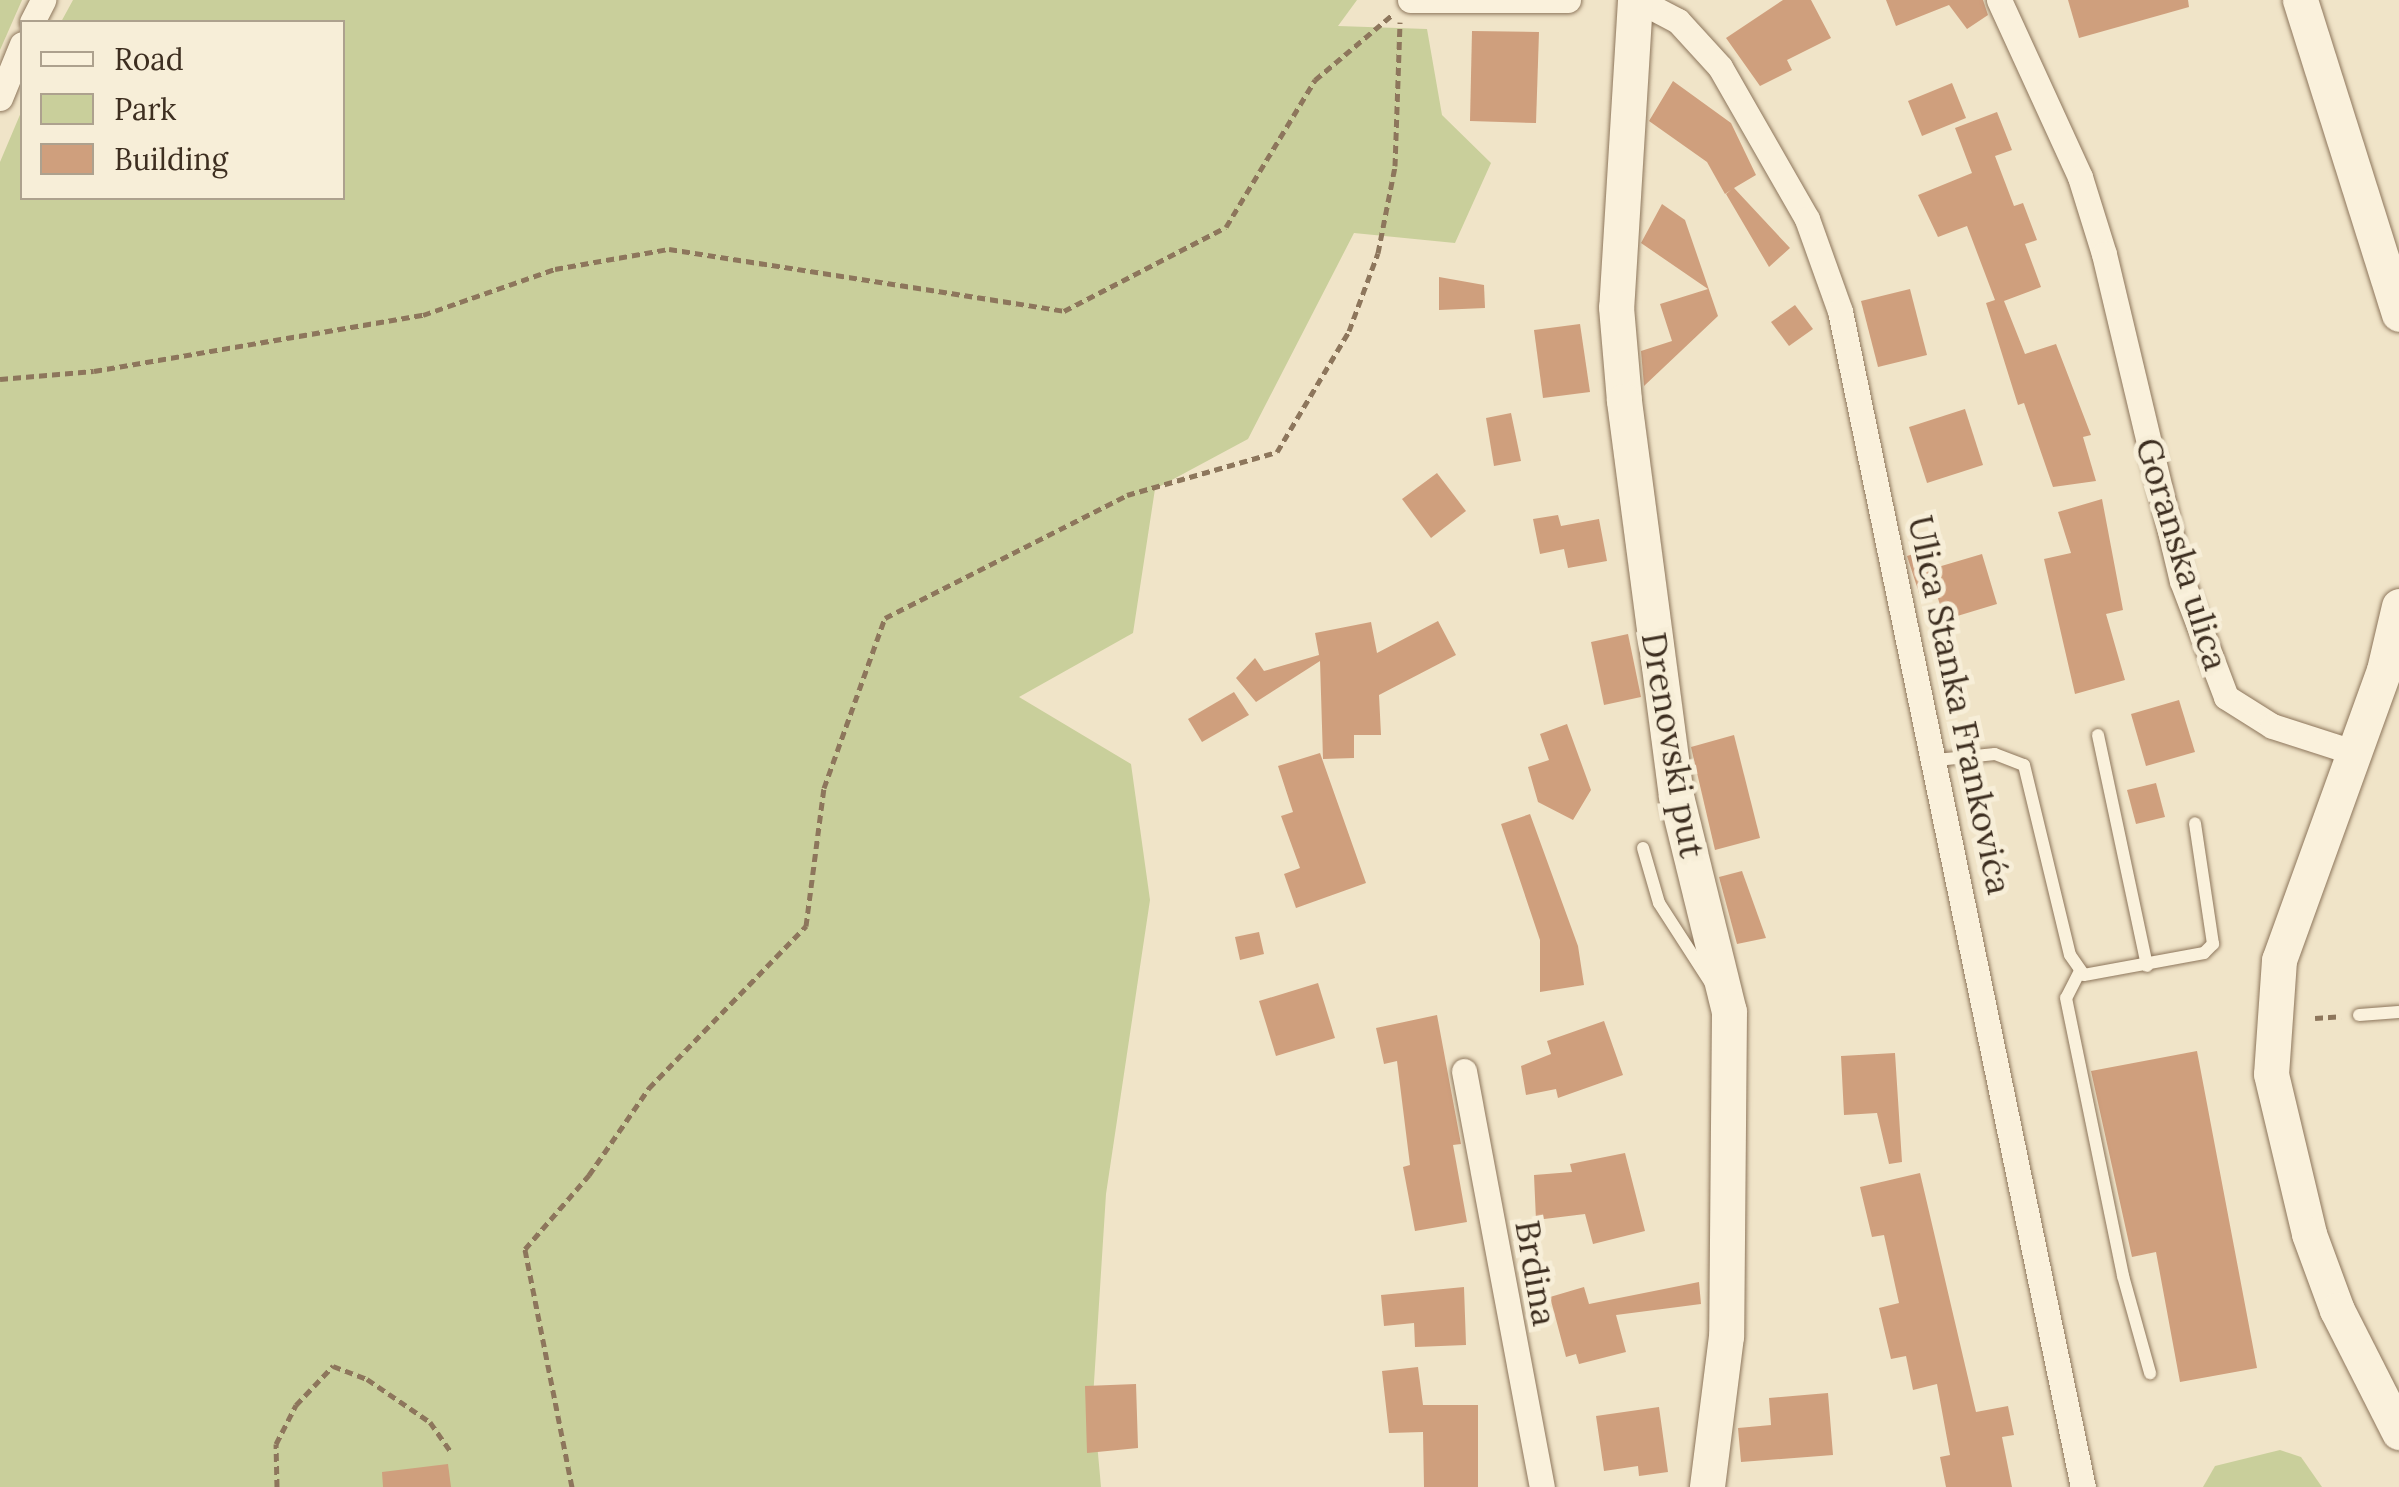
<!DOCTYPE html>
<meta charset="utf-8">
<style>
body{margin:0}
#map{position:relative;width:2399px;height:1487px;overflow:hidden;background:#f0e4c8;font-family:Lora,serif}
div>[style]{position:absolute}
.green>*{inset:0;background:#c9cf9b}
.building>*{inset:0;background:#cf9f7d}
.path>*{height:5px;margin-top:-2.5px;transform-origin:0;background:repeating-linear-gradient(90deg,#8d765c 0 8px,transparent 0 13px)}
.roads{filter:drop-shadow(0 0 2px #8d765c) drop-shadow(0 0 2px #8d765c)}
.lane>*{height:12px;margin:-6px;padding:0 6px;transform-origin:6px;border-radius:6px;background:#faf1dc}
.street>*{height:25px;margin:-12.5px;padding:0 12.5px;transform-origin:12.5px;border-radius:12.5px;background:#faf1dc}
.secondary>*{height:35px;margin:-17.5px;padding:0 17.5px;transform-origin:17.5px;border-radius:17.5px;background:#faf1dc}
span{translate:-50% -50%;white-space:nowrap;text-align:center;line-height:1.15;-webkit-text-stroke:10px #f7eed8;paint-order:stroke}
.street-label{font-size:35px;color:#3d2e20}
.legend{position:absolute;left:20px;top:20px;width:325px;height:180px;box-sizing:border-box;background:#f7eed8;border:2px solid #ada18e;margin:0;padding:12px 18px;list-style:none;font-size:30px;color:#3d2e20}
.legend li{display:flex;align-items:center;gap:20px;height:50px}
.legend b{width:50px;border:2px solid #ada18e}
</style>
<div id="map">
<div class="green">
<i style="clip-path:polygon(0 0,22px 0,0 50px)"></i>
<i style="clip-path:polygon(73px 0,1357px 0,1338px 26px,1427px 29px,1442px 115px,1491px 163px,1455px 243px,1354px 233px,1248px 439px,1155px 489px,1133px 633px,1019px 697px,1131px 764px,1150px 900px,1106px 1194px,1093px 1398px,1101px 1487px,0 1487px,0 162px,22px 110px,22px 198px,342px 198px,342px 22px,61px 22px)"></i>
<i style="clip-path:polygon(2280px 1450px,2301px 1457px,2322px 1487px,2203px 1487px,2215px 1466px)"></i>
</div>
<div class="building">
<i style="clip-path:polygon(1783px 0,1811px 0,1831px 38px,1787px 60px,1792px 70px,1760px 86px,1726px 38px)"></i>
<i style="clip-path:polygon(1886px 0,1983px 0,1988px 15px,1967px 29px,1949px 5px,1896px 26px)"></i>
<i style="clip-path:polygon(2068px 0,2188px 0,2189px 7px,2079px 38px)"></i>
<i style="clip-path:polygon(1472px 31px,1539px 32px,1536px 123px,1470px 121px)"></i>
<i style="clip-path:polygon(1673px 81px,1731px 123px,1756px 175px,1734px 188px,1790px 248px,1769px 267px,1726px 194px,1731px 190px,1725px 194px,1707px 162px,1649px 121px)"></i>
<i style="clip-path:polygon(1952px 83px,1966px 118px,1922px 136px,1908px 101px)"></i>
<i style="clip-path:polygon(1997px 112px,2012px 150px,1995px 156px,2014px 206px,2023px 203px,2037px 240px,2025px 244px,2041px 287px,2004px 301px,2025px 354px,2056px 344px,2091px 435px,2083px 437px,2096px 481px,2053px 487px,2024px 403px,2018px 405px,1986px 303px,1995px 300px,1967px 226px,1938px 237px,1918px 195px,1972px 173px,1955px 128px)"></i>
<i style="clip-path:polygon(1662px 204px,1685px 220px,1718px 316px,1644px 386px,1641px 351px,1672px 341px,1660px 304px,1708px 289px,1641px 243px)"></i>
<i style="clip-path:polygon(1439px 277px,1484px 285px,1485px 308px,1439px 310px)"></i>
<i style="clip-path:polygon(1910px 289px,1927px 355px,1878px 367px,1861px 301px)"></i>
<i style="clip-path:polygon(1795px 305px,1813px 329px,1789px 346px,1771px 322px)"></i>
<i style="clip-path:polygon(1580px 324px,1590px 392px,1543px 398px,1534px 330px)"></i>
<i style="clip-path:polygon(1965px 409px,1983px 465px,1927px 483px,1909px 427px)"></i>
<i style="clip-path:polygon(1511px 413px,1521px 461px,1494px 466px,1486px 418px)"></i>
<i style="clip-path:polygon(1437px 473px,1466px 511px,1431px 538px,1402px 499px)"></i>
<i style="clip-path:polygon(2102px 499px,2123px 610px,2106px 614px,2125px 680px,2075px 694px,2044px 559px,2071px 553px,2058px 512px)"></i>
<i style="clip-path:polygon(1558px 515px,1561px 526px,1599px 519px,1607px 561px,1568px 568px,1564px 549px,1540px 554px,1533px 519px)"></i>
<i style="clip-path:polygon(1932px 548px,1938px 567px,1982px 554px,1997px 604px,1944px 620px,1936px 591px,1920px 596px,1907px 556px)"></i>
<i style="clip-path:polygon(1438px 621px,1456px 655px,1379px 695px,1381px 735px,1354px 735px,1354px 758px,1323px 759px,1320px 661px,1256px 702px,1236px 678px,1255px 658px,1264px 671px,1319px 655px,1315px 633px,1371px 622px,1377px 653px)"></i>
<i style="clip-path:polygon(1628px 634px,1641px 697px,1604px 705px,1591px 642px)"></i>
<i style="clip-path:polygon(1234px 692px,1249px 715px,1202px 742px,1188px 719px)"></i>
<i style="clip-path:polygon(2179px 700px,2195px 752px,2146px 766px,2131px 714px)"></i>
<i style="clip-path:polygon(1567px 724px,1591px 790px,1573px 820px,1538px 802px,1528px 767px,1549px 760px,1540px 734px)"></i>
<i style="clip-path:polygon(1734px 735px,1760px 838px,1715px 850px,1691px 747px)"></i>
<i style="clip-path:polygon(1320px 753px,1366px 883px,1296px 908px,1284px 874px,1300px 868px,1281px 816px,1293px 812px,1278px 766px)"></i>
<i style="clip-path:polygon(2156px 783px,2165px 817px,2136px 824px,2127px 790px)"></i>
<i style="clip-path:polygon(1530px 814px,1578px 946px,1584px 985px,1540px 992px,1540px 940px,1501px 824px)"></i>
<i style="clip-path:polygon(1742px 871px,1766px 938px,1737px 944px,1719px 877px)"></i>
<i style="clip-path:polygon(1259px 932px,1264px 954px,1240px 960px,1235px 937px)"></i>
<i style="clip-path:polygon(1318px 983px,1335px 1038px,1276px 1056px,1259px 1001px)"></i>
<i style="clip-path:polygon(1437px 1015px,1461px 1144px,1453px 1145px,1467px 1222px,1415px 1231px,1403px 1167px,1410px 1165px,1397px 1061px,1384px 1064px,1376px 1028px)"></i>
<i style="clip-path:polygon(1604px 1021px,1623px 1075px,1558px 1098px,1556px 1089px,1526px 1095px,1521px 1066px,1551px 1054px,1547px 1041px)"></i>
<i style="clip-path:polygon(2197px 1051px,2257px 1368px,2180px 1382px,2156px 1252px,2132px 1257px,2091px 1071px)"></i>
<i style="clip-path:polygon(1895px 1053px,1902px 1162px,1889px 1164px,1877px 1113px,1844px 1115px,1841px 1056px)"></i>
<i style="clip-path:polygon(1625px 1153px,1645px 1231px,1593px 1244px,1585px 1214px,1536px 1220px,1534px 1175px,1572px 1172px,1570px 1164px)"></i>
<i style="clip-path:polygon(1920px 1173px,1976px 1412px,2008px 1406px,2014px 1435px,2002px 1437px,2012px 1487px,1946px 1487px,1940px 1457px,1950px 1455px,1937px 1384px,1913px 1390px,1906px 1356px,1891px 1359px,1879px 1308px,1899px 1303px,1884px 1235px,1872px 1237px,1860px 1187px)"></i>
<i style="clip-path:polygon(1699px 1282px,1701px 1304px,1616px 1315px,1626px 1352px,1579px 1364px,1576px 1354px,1566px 1357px,1550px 1297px,1584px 1287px,1589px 1304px)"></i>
<i style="clip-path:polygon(1464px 1287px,1466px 1345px,1415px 1347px,1414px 1323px,1384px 1326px,1381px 1295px)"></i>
<i style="clip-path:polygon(1418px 1367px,1423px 1405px,1478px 1405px,1478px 1487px,1424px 1487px,1423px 1432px,1389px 1433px,1382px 1371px)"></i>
<i style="clip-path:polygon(1136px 1384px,1138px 1448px,1087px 1453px,1085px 1386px)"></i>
<i style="clip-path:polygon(1828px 1393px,1833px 1455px,1741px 1462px,1738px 1428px,1771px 1425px,1769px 1398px)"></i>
<i style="clip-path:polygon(1659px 1407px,1668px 1472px,1639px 1476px,1638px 1466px,1604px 1471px,1596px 1416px)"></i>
<i style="clip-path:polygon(448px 1464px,451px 1487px,383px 1487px,382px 1472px)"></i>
</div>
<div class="path">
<i style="left:0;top:379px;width:94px;rotate:-4.9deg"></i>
<i style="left:94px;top:371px;width:334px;rotate:-9.7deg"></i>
<i style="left:423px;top:315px;width:140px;rotate:-19.2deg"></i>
<i style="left:555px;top:269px;width:116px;rotate:-10deg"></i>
<i style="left:669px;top:249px;width:400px;rotate:8.9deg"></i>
<i style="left:1064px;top:311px;width:182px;rotate:-27.4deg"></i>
<i style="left:1226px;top:227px;width:172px;rotate:-58.8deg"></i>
<i style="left:1315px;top:80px;width:101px;rotate:-40.2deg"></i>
<i style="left:2315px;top:1018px;width:26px;rotate:-4deg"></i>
<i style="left:277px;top:1487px;width:43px;rotate:-91.3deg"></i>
<i style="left:276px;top:1444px;width:44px;rotate:-62.9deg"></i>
<i style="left:296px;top:1405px;width:54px;rotate:-46.5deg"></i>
<i style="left:333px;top:1366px;width:36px;rotate:21deg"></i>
<i style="left:367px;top:1379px;width:76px;rotate:34.3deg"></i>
<i style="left:430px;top:1422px;width:38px;rotate:55deg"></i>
<i style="left:572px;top:1487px;width:243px;rotate:-101.2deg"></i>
<i style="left:525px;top:1249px;width:98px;rotate:-49.1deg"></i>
<i style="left:589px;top:1175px;width:106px;rotate:-55.4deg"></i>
<i style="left:649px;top:1088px;width:226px;rotate:-45.9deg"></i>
<i style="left:806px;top:926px;width:139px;rotate:-82.6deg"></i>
<i style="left:824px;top:788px;width:181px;rotate:-70.3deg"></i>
<i style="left:885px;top:618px;width:271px;rotate:-26.9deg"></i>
<i style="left:1127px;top:495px;width:156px;rotate:-16deg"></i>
<i style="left:1277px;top:452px;width:141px;rotate:-59.2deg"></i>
<i style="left:1349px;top:331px;width:83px;rotate:-69.6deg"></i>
<i style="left:1378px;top:253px;width:89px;rotate:-78.9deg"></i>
<i style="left:1395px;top:166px;width:144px;rotate:-88deg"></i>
</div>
<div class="roads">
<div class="lane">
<i style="left:2098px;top:735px;width:236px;rotate:78deg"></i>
<i style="left:1937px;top:760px;width:58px;rotate:-5.9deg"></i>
<i style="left:1995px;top:754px;width:31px;rotate:21deg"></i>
<i style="left:2024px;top:765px;width:195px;rotate:76.4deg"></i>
<i style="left:2070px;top:955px;width:24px;rotate:55deg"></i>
<i style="left:2084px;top:975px;width:122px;rotate:-10.4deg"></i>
<i style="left:2204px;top:953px;width:13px;rotate:-45deg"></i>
<i style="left:2213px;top:944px;width:122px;rotate:-98.5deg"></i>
<i style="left:1643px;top:848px;width:57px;rotate:73.8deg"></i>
<i style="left:1659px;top:903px;width:94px;rotate:57.2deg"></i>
<i style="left:2080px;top:971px;width:30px;rotate:117deg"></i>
<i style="left:2066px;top:998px;width:284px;rotate:78.4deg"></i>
<i style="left:2123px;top:1276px;width:101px;rotate:74.4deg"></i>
<i style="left:2359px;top:1015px;width:40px;rotate:-4.3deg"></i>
</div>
<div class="street">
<i style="left:1410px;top:0;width:158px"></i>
<i style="left:1638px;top:0;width:45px;rotate:27.7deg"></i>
<i style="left:1678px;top:21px;width:62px;rotate:47.6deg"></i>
<i style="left:1720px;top:67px;width:175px;rotate:60.2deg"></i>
<i style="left:1807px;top:219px;width:98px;rotate:70.3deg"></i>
<i style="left:1840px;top:311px;width:1201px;rotate:78.33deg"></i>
<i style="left:1999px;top:0;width:195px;rotate:65.4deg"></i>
<i style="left:2080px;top:177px;width:81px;rotate:72.7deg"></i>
<i style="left:2104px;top:254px;width:336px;rotate:76.6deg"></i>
<i style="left:2182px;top:581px;width:124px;rotate:69.2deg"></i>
<i style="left:2226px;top:697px;width:54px;rotate:32.2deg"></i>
<i style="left:2272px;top:726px;width:85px;rotate:17.8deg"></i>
<i style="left:32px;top:22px;width:25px;rotate:-63deg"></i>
<i style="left:0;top:98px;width:58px;rotate:-67.8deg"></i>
<i style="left:1464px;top:1071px;width:423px;rotate:79.4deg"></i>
</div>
<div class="secondary">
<i style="left:1635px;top:0;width:308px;rotate:93.5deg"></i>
<i style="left:1616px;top:307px;width:94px;rotate:85.1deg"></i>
<i style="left:1624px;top:401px;width:398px;rotate:82.5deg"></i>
<i style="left:1676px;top:796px;width:221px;rotate:76.2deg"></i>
<i style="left:1729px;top:1011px;width:325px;rotate:90.5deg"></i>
<i style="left:1726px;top:1336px;width:152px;rotate:97.2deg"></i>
<i style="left:2300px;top:0;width:329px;rotate:72.5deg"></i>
<i style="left:2399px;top:606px;width:66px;rotate:103.2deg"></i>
<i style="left:2384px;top:670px;width:308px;rotate:109.9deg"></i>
<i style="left:2279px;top:960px;width:114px;rotate:94deg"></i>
<i style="left:2271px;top:1074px;width:164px;rotate:76.6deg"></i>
<i style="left:2309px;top:1234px;width:81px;rotate:69.8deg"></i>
<i style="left:2337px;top:1310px;width:137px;rotate:63.1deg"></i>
</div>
</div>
<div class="street-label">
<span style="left:2182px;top:554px;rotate:73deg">Goranska ulica</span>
<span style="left:1960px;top:705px;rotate:78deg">Ulica Stanka Frankovića</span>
<span style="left:1673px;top:745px;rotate:80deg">Drenovski put</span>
<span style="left:1536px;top:1273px;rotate:80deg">Brdina</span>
</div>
<ul class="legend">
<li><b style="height:12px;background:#faf1dc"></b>Road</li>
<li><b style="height:28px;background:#c9cf9b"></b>Park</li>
<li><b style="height:28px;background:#cf9f7d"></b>Building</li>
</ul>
</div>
